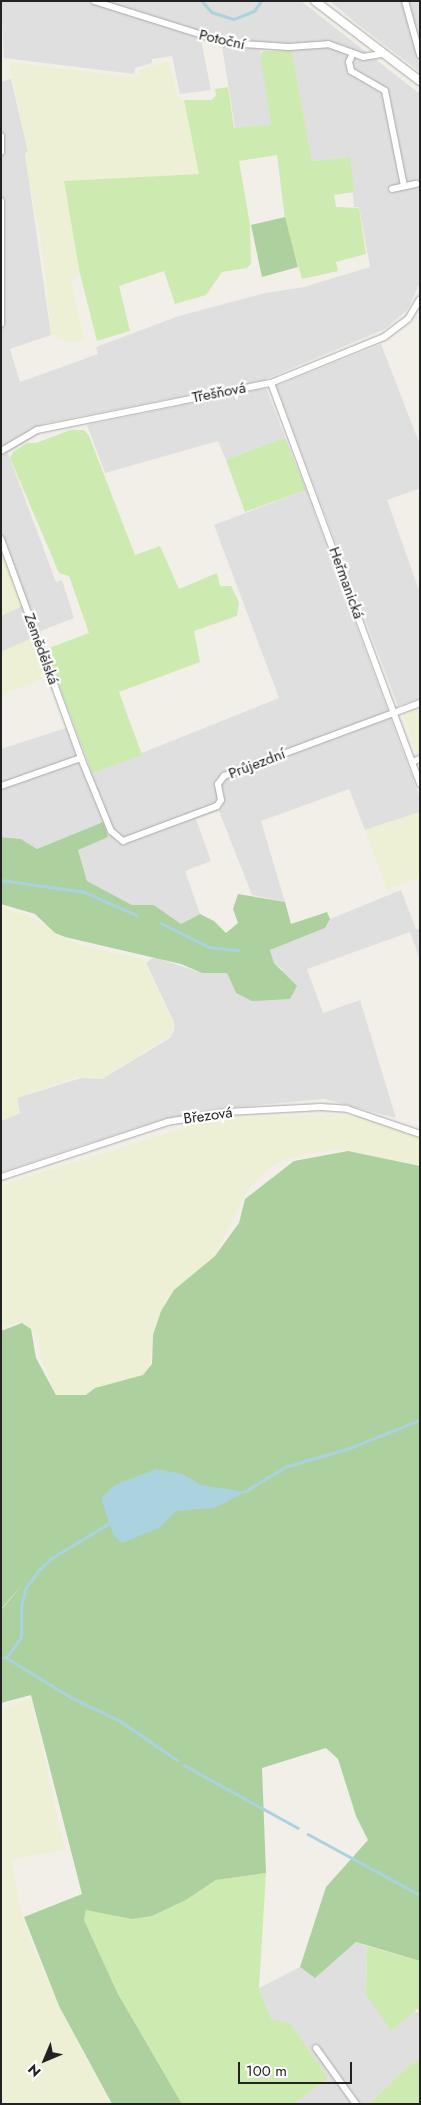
<!DOCTYPE html>
<meta charset="utf-8">
<style>
body{margin:0}
#map{position:relative;width:421px;height:2105px;overflow:hidden;background:#f2efe9;font-family:Jost,sans-serif}
div>[style]{position:absolute}
.residential>*{inset:0;background:#e0dfdf}
.farmland>*{inset:0;background:#eef0d5}
.grass>*{inset:0;background:#cdebb0}
.forest>*{inset:0;background:#add19e}
.water>*{inset:0;background:#aad3df}
.stream>*{height:2.5px;margin:-1.25px;padding:0 1.25px;transform-origin:1.25px;border-radius:1.25px;background:#aad3df}
.roads{filter:drop-shadow(0 0 1px #a9a9a9) drop-shadow(0 0 1px #a9a9a9)}
.minor>*{height:6px;margin:-3px;padding:0 3px;transform-origin:3px;border-radius:3px;background:#fff}
.tertiary>*{height:8px;margin:-4px;padding:0 4px;transform-origin:4px;border-radius:4px;background:#fff}
span{translate:-50% -50%;white-space:nowrap;text-align:center;line-height:1.15;-webkit-text-stroke:4.5px #fff;paint-order:stroke}
.street-label{font-size:15px;color:#222}
.frame{position:absolute;inset:0;border:2px solid #222;pointer-events:none}
.north{position:absolute;left:20px;top:2035px;width:50px;height:50px;-webkit-text-stroke:4px #fff;paint-order:stroke;rotate:225deg;font-size:14px;font-weight:700;line-height:20px;text-align:center;color:#222}
.north::after{content:'';display:block;margin:auto;width:18px;height:22px;background:#222;clip-path:polygon(50% 0,100% 100%,50% 72%,0 100%)}
.scale{position:absolute;left:238px;top:2062px;width:114px;height:22px;box-sizing:border-box;border:2px solid #222;border-top:0;padding-left:6px;font-size:15px;line-height:18px;white-space:nowrap;color:#222;-webkit-text-stroke:4px #fff;paint-order:stroke}
</style>
<div id="map">
<div class="residential">
<i style="clip-path:polygon(1px 1px,301px 1px,420px 94px,420px 282px,408px 309px,385px 329px,264px 380px,42px 424px,38px 435px,8px 453px,56px 582px,62px 580px,74px 618px,38px 632px,33px 638px,1px 652px,1px 616px,21px 606px,1px 550px,1px 82px,11px 79px,28px 152px,25px 153px,51px 335px,10px 349px,20px 382px,98px 354px,96px 347px,179px 316px,265px 293px,304px 287px,370px 267px,359px 207px,354px 207px,349px 157px,312px 161px,290px 49px,260px 50px,271px 124px,235px 128px,222px 46px,201px 40px,211px 90px,180px 94px,172px 56px,152px 59px,152px 63px,135px 68px,134px 74px,4px 58px)"></i>
<i style="clip-path:polygon(330px 1px,420px 1px,420px 72px,356px 23px)"></i>
<i style="clip-path:polygon(381px 344px,420px 445px,420px 488px,387px 500px,420px 593px,420px 698px,398px 706px,276px 386px)"></i>
<i style="clip-path:polygon(266px 388px,285px 437px,226px 460px,218px 441px,105px 473px,87px 425px)"></i>
<i style="clip-path:polygon(306px 490px,420px 798px,420px 812px,365px 830px,349px 789px,261px 821px,285px 902px,252px 895px,219px 811px,196px 819px,211px 861px,185px 871px,200px 914px,181px 924px,154px 905px,132px 905px,87px 881px,78px 850px,103px 822px,37px 849px,21px 839px,1px 837px,1px 749px,66px 728px,84px 776px,279px 698px,214px 525px)"></i>
<i style="clip-path:polygon(401px 890px,416px 929px,420px 928px,420px 960px,410px 932px,307px 969px,323px 1013px,360px 1000px,396px 1118px,324px 1099px,227px 1108px,163px 1119px,1px 1172px,1px 1121px,20px 1113px,17px 1098px,81px 1078px,102px 1079px,170px 1038px,174px 1031px,174px 1022px,146px 963px,154px 957px,202px 973px,227px 973px,236px 993px,283px 970px,274px 963px,270px 950px,325px 928px,330px 919px)"></i>
<i style="clip-path:polygon(356px 1942px,367px 1946px,366px 1994px,420px 2013px,420px 2059px,408px 2066px,369px 2104px,293px 2104px,328px 2078px,290px 2024px,271px 2019px,259px 1988px,300px 1967px,315px 1977px)"></i>
</div>
<div class="farmland">
<i style="clip-path:polygon(169px 61px,178px 97px,184px 100px,199px 174px,65px 181px,80px 274px,71px 281px,84px 340px,73px 343px,56px 338px,51px 335px,43px 257px,25px 156px,28px 152px,9px 62px,133px 77px,139px 76px,138px 70px)"></i>
<i style="clip-path:polygon(1px 550px,22px 606px,1px 616px)"></i>
<i style="clip-path:polygon(33px 638px,47px 677px,1px 695px,1px 652px)"></i>
<i style="clip-path:polygon(420px 707px,420px 756px,418px 756px,402px 714px)"></i>
<i style="clip-path:polygon(420px 812px,420px 877px,387px 890px,365px 830px)"></i>
<i style="clip-path:polygon(1px 907px,31px 916px,62px 937px,84px 946px,143px 959px,175px 1026px,171px 1035px,102px 1079px,76px 1077px,17px 1098px,20px 1113px,1px 1121px)"></i>
<i style="clip-path:polygon(327px 1114px,376px 1120px,420px 1137px,420px 1165px,336px 1149px,286px 1159px,271px 1167px,249px 1188px,215px 1256px,167px 1297px,153px 1335px,149px 1372px,137px 1378px,95px 1388px,86px 1395px,56px 1395px,40px 1355px,39px 1339px,32px 1330px,25px 1324px,17px 1323px,1px 1328px,1px 1185px,192px 1125px,233px 1118px)"></i>
<i style="clip-path:polygon(31px 1698px,65px 1850px,11px 1859px,19px 1902px,31px 1942px,59px 2006px,110px 2104px,1px 2104px,1px 1709px)"></i>
</div>
<div class="grass">
<i style="clip-path:polygon(291px 50px,312px 161px,350px 157px,354px 192px,334px 195px,336px 207px,359px 208px,366px 254px,336px 262px,338px 271px,302px 279px,285px 219px,277px 155px,239px 161px,250px 225px,251px 264px,247px 268px,222px 272px,206px 295px,175px 304px,164px 271px,119px 286px,130px 331px,97px 341px,80px 274px,64px 181px,199px 174px,184px 100px,211px 100px,216px 96px,215px 89px,228px 87px,234px 128px,271px 124px,260px 55px,263px 51px)"></i>
<i style="clip-path:polygon(70px 430px,84px 430px,89px 436px,135px 555px,160px 546px,179px 589px,217px 573px,220px 586px,231px 586px,239px 602px,237px 616px,194px 631px,200px 662px,119px 692px,142px 755px,92px 773px,47px 653px,49px 648px,89px 633px,69px 576px,59px 573px,10px 458px,13px 452px,27px 443px,36px 443px)"></i>
<i style="clip-path:polygon(285px 437px,306px 490px,245px 512px,226px 460px)"></i>
<i style="clip-path:polygon(266px 1873px,259px 1988px,271px 2019px,290px 2023px,328px 2078px,293px 2104px,182px 2104px,118px 1994px,84px 1920px,86px 1910px,152px 1916px,186px 1900px,216px 1880px)"></i>
<i style="clip-path:polygon(367px 1946px,420px 1961px,420px 2013px,417px 2009px,391px 2031px,366px 1994px)"></i>
<i style="clip-path:polygon(420px 2059px,420px 2104px,369px 2104px,408px 2066px)"></i>
</div>
<div class="forest">
<i style="clip-path:polygon(285px 217px,298px 267px,262px 277px,251px 225px)"></i>
<i style="clip-path:polygon(103px 822px,108px 837px,78px 850px,87px 881px,132px 905px,154px 905px,181px 924px,200px 914px,214px 921px,226px 933px,238px 923px,233px 909px,238px 894px,285px 902px,291px 924px,327px 912px,330px 919px,325px 928px,270px 950px,274px 963px,297px 986px,290px 999px,252px 1001px,236px 993px,227px 973px,202px 973px,181px 964px,65px 937px,55px 933px,35px 914px,1px 904px,1px 837px,21px 839px,37px 849px)"></i>
<i style="clip-path:polygon(348px 1151px,420px 1166px,420px 1961px,356px 1942px,315px 1978px,300px 1967px,326px 1887px,368px 1840px,356px 1816px,338px 1759px,326px 1748px,262px 1768px,266px 1873px,216px 1880px,186px 1900px,152px 1916px,132px 1919px,86px 1910px,84px 1920px,118px 1994px,182px 2104px,112px 2104px,59px 2006px,24px 1917px,82px 1894px,31px 1695px,1px 1703px,1px 1610px,25px 1582px,1px 1609px,1px 1331px,22px 1323px,31px 1329px,36px 1358px,56px 1395px,86px 1395px,95px 1388px,143px 1375px,152px 1364px,153px 1335px,161px 1311px,174px 1290px,215px 1256px,239px 1223px,245px 1199px,294px 1161px)"></i>
</div>
<div class="water">
<i style="clip-path:polygon(156px 1469px,183px 1474px,201px 1485px,245px 1492px,214px 1508px,176px 1511px,159px 1528px,122px 1543px,113px 1534px,101px 1498px,115px 1485px)"></i>
</div>
<div class="stream">
<i style="left:202px;top:1px;width:15px;rotate:48deg"></i>
<i style="left:212px;top:12px;width:23px;rotate:18deg"></i>
<i style="left:234px;top:19px;width:22px;rotate:-22deg"></i>
<i style="left:254px;top:11px;width:12px;rotate:-55deg"></i>
<i style="left:1px;top:880px;width:84px;rotate:8.2deg"></i>
<i style="left:84px;top:892px;width:58px;rotate:23.5deg"></i>
<i style="left:161px;top:923px;width:54px;rotate:26.6deg"></i>
<i style="left:209px;top:947px;width:30px;rotate:6deg"></i>
<i style="left:244px;top:1492px;width:48px;rotate:-31.4deg"></i>
<i style="left:285px;top:1467px;width:68px;rotate:-16.3deg"></i>
<i style="left:350px;top:1448px;width:75px;rotate:-21.8deg"></i>
<i style="left:1px;top:1658px;width:5px"></i>
<i style="left:6px;top:1658px;width:26px;rotate:-54deg"></i>
<i style="left:21px;top:1637px;width:30px;rotate:-90deg"></i>
<i style="left:21px;top:1607px;width:18px;rotate:-77deg"></i>
<i style="left:25px;top:1589px;width:24px;rotate:-54deg"></i>
<i style="left:39px;top:1570px;width:18px;rotate:-43deg"></i>
<i style="left:52px;top:1558px;width:69px;rotate:-31.4deg"></i>
<i style="left:7px;top:1658px;width:76px;rotate:31.6deg"></i>
<i style="left:72px;top:1698px;width:55px;rotate:25.6deg"></i>
<i style="left:122px;top:1722px;width:67px;rotate:34.6deg"></i>
<i style="left:184px;top:1765px;width:130px;rotate:28.9deg"></i>
<i style="left:308px;top:1834px;width:128px;rotate:28.6deg"></i>
</div>
<div class="roads">
<div class="minor">
<i style="left:94px;top:1px;width:140px;rotate:17.4deg"></i>
<i style="left:228px;top:43px;width:61px;rotate:3.8deg"></i>
<i style="left:289px;top:47px;width:39px;rotate:-4deg"></i>
<i style="left:328px;top:44px;width:37px;rotate:20deg"></i>
<i style="left:363px;top:57px;width:19px;rotate:-9deg"></i>
<i style="left:405px;top:1px;width:56px;rotate:74.5deg"></i>
<i style="left:353px;top:53px;width:10px;rotate:114deg"></i>
<i style="left:349px;top:62px;width:9px;rotate:77deg"></i>
<i style="left:351px;top:71px;width:39px;rotate:30deg"></i>
<i style="left:385px;top:91px;width:97px;rotate:78.7deg"></i>
<i style="left:1px;top:136px;width:16px;rotate:90deg"></i>
<i style="left:392px;top:189px;width:25px;rotate:-12deg"></i>
<i style="left:1px;top:201px;width:123px;rotate:90deg"></i>
<i style="left:271px;top:383px;width:428px;rotate:69.6deg"></i>
<i style="left:1px;top:451px;width:42px;rotate:-30.3deg"></i>
<i style="left:37px;top:430px;width:239px;rotate:-11.4deg"></i>
<i style="left:271px;top:383px;width:122px;rotate:-22.2deg"></i>
<i style="left:384px;top:337px;width:30px;rotate:-37deg"></i>
<i style="left:408px;top:319px;width:23px;rotate:-59deg"></i>
<i style="left:1px;top:539px;width:233px;rotate:69.9deg"></i>
<i style="left:81px;top:758px;width:79px;rotate:67.7deg"></i>
<i style="left:111px;top:831px;width:16px;rotate:40deg"></i>
<i style="left:123px;top:841px;width:100px;rotate:-20.4deg"></i>
<i style="left:217px;top:806px;width:7px;rotate:-56deg"></i>
<i style="left:221px;top:800px;width:16px;rotate:-101deg"></i>
<i style="left:218px;top:784px;width:10px;rotate:-53deg"></i>
<i style="left:224px;top:776px;width:209px;rotate:-20.4deg"></i>
<i style="left:412px;top:762px;width:9px;rotate:-21deg"></i>
<i style="left:1px;top:786px;width:85px;rotate:-19.3deg"></i>
<i style="left:1px;top:1177px;width:175px;rotate:-18.3deg"></i>
<i style="left:167px;top:1122px;width:61px;rotate:-9.5deg"></i>
<i style="left:227px;top:1112px;width:94px;rotate:-3deg"></i>
<i style="left:321px;top:1107px;width:26px;rotate:4deg"></i>
<i style="left:347px;top:1109px;width:77px;rotate:18.9deg"></i>
<i style="left:316px;top:2048px;width:69px;rotate:54.5deg"></i>
</div>
<div class="tertiary">
<i style="left:315px;top:1px;width:132px;rotate:37.3deg"></i>
</div>
</div>
<div class="street-label">
<span style="left:222px;top:40px;rotate:13deg">Potoční</span>
<span style="left:219px;top:393px;rotate:-11deg">Třešňová</span>
<span style="left:346px;top:583px;rotate:70deg">Heřmanická</span>
<span style="left:41px;top:649px;rotate:70deg">Zemědělská</span>
<span style="left:257px;top:764px;rotate:-21deg">Průjezdní</span>
<span style="left:208px;top:1116px;rotate:-8deg">Březová</span>
</div>
<div class="frame"></div>
<div class="north">N</div>
<div class="scale">100 m</div>
</div>
